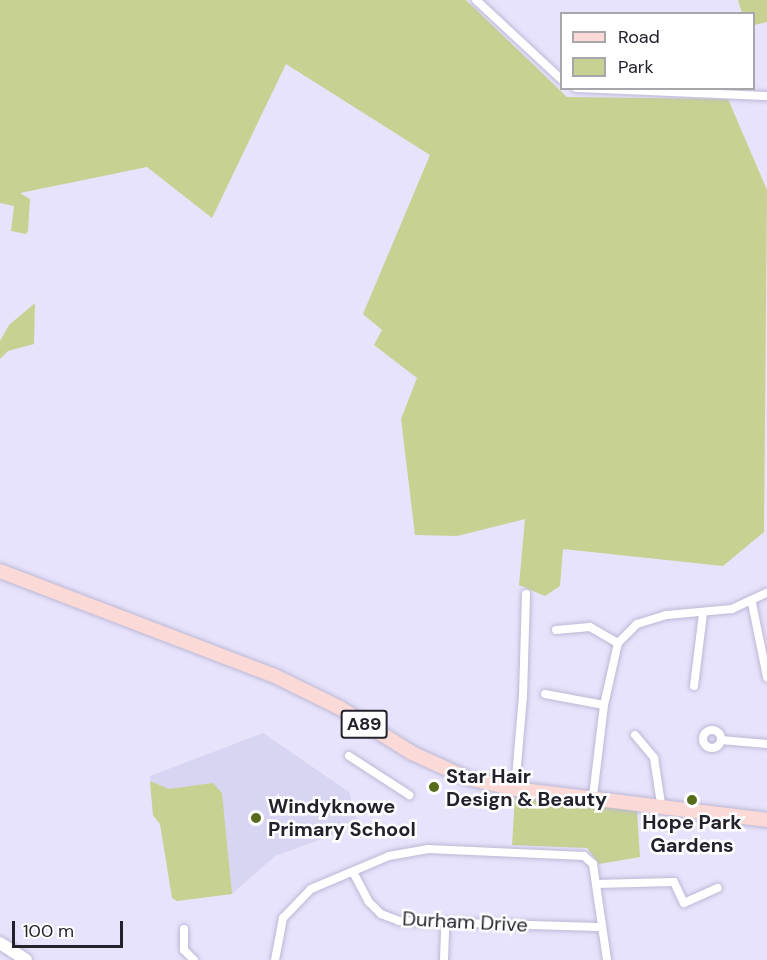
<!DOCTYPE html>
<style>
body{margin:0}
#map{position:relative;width:767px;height:960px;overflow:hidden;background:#e7e3fc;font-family:"DM Sans",sans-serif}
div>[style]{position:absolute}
.built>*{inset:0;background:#d8d5f2}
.green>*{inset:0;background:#c7d191}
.roads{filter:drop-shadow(0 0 2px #bcb8d5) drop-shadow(0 0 2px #bcb8d5)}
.minor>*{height:8px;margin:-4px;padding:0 4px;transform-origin:4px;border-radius:4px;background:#fff}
.minor>.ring{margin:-4px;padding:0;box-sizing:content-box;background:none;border:8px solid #fff;border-radius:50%}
.secondary>*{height:12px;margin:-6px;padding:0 6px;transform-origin:6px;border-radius:6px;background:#fff}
.primary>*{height:14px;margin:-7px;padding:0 7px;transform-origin:7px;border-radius:7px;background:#fbd9d6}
.dots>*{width:16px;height:16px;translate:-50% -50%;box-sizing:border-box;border:3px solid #fff;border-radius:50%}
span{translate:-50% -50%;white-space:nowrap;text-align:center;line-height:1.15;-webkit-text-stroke:5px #fff;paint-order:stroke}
.shield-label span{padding:2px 4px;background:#fff;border:2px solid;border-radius:4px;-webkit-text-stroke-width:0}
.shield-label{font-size:18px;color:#23212c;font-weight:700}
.poi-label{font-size:20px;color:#23212c;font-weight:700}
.left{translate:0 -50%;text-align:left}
.street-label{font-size:20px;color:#23212c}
.legend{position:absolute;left:560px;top:12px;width:195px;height:78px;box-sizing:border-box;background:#fff;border:2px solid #a7a6ab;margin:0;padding:8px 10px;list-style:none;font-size:18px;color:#23212c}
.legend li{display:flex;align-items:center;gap:12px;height:30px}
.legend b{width:30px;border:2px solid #a7a6ab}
.scale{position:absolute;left:12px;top:921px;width:111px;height:27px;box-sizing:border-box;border:3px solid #23212c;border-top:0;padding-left:8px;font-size:18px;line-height:21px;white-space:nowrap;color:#23212c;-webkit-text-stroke:4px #fff;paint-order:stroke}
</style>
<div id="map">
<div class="built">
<i style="clip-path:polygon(263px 733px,349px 792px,358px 822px,328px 837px,275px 856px,232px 894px,174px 900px,160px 824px,153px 815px,150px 776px)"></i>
</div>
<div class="green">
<i style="clip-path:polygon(0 0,466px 0,567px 97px,728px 99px,767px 190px,764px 532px,723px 566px,563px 549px,560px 586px,545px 596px,519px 585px,525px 519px,457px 536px,415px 535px,401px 419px,417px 378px,374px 345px,382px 330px,363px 314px,430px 155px,286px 64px,212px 218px,147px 167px,20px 193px,30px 199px,28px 231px,26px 234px,11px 231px,14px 206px,0 203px)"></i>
<i style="clip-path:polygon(738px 0,767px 0,767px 22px,754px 25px,754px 14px,742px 13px)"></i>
<i style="clip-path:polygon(35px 303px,34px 344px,8px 351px,0 359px,0 341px,9px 325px)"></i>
<i style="clip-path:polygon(150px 781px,169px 789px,213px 783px,222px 793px,232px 894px,177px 901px,172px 898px,160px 824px,153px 815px)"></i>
<i style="clip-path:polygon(515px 797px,637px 810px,640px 857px,599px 864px,587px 848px,512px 845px)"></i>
</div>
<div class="roads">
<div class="minor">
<i style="left:476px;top:0;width:117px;rotate:42.9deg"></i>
<i style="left:576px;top:88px;width:191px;rotate:2.4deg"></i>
<i style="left:752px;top:603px;width:76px;rotate:78.5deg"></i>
<i style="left:556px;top:630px;width:34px;rotate:-5deg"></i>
<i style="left:590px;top:627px;width:32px;rotate:30deg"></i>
<i style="left:694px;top:686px;width:73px;rotate:-82.9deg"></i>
<i style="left:545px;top:694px;width:60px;rotate:10.6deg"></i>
<i class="ring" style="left:703px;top:730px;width:10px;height:10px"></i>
<i style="left:635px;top:735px;width:30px;rotate:50deg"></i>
<i style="left:654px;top:758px;width:47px;rotate:81.3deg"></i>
<i style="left:721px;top:740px;width:46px;rotate:5deg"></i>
<i style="left:349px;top:756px;width:72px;rotate:33deg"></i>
<i style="left:515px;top:789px;width:93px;rotate:-85.1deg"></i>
<i style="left:523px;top:696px;width:102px;rotate:-88.3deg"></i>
<i style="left:593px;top:796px;width:92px;rotate:-83.1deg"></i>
<i style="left:604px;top:705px;width:64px;rotate:-77.3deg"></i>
<i style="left:618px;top:643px;width:27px;rotate:-45deg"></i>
<i style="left:637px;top:624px;width:31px;rotate:-17deg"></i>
<i style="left:667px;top:615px;width:65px;rotate:-5.3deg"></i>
<i style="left:732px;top:609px;width:38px;rotate:-25deg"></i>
<i style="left:353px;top:872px;width:34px;rotate:62deg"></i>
<i style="left:369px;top:902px;width:17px;rotate:45deg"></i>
<i style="left:381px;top:914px;width:19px;rotate:21deg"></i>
<i style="left:399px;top:921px;width:203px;rotate:1.7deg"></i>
<i style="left:596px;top:884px;width:78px;rotate:-1.5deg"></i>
<i style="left:674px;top:882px;width:23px;rotate:65deg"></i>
<i style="left:684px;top:903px;width:37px;rotate:-24deg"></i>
<i style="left:184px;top:929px;width:21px;rotate:90deg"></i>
<i style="left:184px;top:950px;width:14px;rotate:45deg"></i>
<i style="left:275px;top:960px;width:43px;rotate:-79.2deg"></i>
<i style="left:283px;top:918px;width:40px;rotate:-46deg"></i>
<i style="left:311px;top:889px;width:85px;rotate:-22.9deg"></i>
<i style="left:389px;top:856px;width:40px;rotate:-10deg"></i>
<i style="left:428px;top:849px;width:156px;rotate:2.6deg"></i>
<i style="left:584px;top:856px;width:12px;rotate:42deg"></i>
<i style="left:593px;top:864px;width:97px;rotate:81.7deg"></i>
<i style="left:444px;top:960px;width:36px;rotate:-88deg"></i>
</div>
<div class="secondary">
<i style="left:0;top:943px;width:31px;rotate:33deg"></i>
</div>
<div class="primary">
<i style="left:0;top:571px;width:292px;rotate:20.9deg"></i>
<i style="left:273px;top:675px;width:75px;rotate:26.2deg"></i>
<i style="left:340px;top:708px;width:85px;rotate:32deg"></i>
<i style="left:412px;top:753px;width:60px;rotate:24.4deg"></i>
<i style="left:467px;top:778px;width:49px;rotate:12.9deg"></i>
<i style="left:515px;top:789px;width:254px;rotate:7deg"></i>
</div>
</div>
<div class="dots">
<i style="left:434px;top:787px;background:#566c1c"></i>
<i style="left:692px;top:800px;background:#566c1c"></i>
<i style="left:256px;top:818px;background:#566c1c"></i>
</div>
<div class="shield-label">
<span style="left:364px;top:724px">A89</span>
</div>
<div class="poi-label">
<span class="left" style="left:446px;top:788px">Star Hair<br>Design &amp; Beauty</span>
<span class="left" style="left:268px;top:818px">Windyknowe<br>Primary School</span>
<span style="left:692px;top:834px">Hope Park<br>Gardens</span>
</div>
<div class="street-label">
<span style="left:465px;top:922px;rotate:3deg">Durham Drive</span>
</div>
<ul class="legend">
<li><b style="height:8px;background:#fbd9d6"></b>Road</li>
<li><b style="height:16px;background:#c7d191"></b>Park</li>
</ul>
<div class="scale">100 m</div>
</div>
